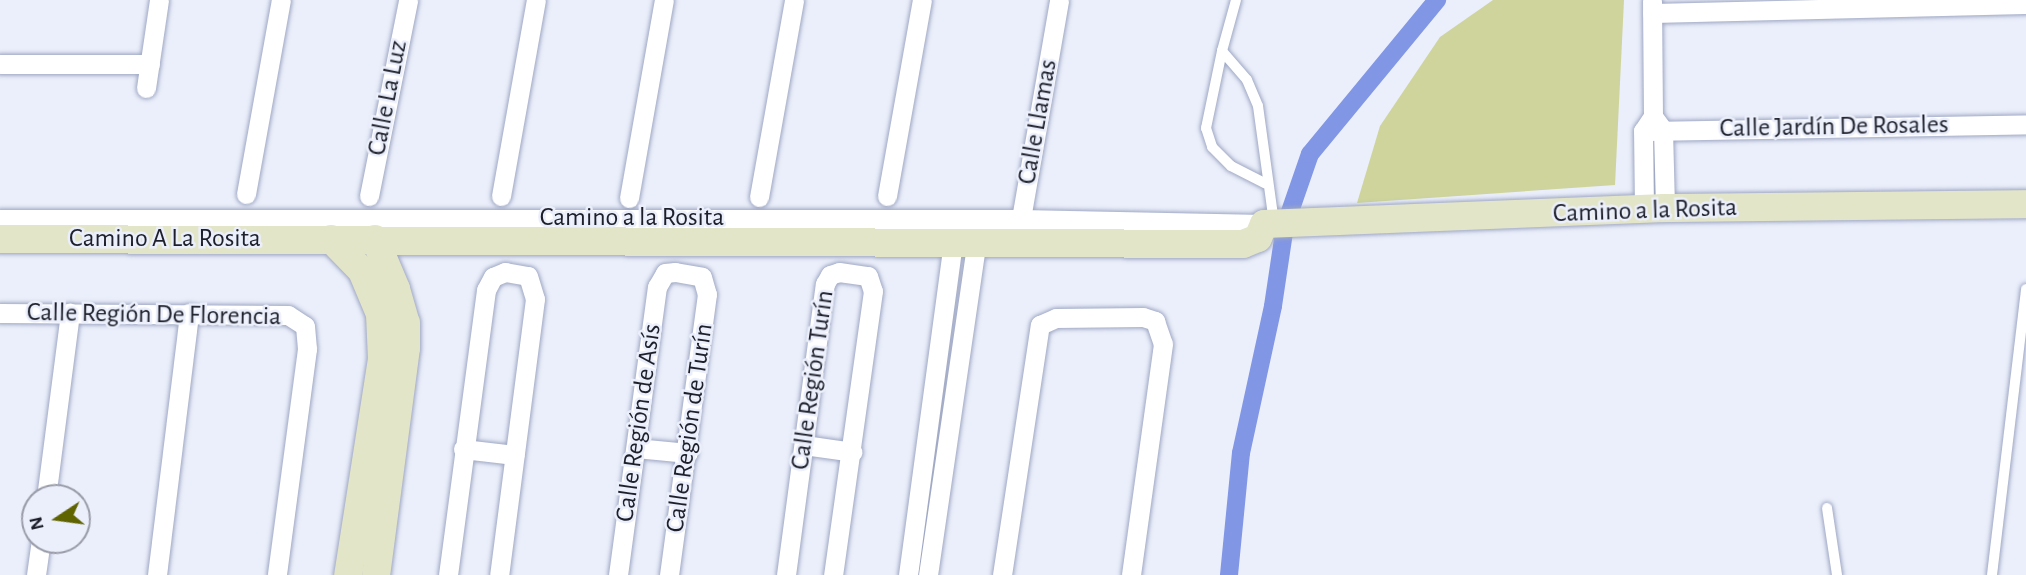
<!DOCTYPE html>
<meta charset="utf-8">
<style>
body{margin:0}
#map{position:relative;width:2026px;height:575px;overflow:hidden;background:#ebeffb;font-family:"Alegreya Sans",sans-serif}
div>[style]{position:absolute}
.green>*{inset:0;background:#ced49b}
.canal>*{height:18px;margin:-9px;padding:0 9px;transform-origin:9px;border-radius:9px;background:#8196e5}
.roads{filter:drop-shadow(0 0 2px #9ea7c3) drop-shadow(0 0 2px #9ea7c3)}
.lane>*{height:10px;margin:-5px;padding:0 5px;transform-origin:5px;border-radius:5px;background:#fff}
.street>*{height:19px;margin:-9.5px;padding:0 9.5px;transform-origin:9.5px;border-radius:9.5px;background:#fff}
.secondary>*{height:28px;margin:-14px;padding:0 14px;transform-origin:14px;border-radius:14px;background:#e3e5c8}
span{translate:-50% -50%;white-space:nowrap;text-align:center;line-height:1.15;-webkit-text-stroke:5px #ebeffb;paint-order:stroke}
.street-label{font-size:26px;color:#1d202b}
.north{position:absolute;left:21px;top:484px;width:70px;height:70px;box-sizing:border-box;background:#ebeffb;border:2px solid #999ca8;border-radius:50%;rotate:257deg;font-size:19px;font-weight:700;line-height:28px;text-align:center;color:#1d202b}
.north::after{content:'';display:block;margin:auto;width:24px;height:32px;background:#606400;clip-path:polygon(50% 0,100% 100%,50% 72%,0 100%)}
</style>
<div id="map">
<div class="green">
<i style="clip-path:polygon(1493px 0,1624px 0,1615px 185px,1357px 203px,1380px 126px,1440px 37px)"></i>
</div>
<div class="canal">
<i style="left:1229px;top:575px;width:123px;rotate:-84.4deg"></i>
<i style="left:1241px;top:453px;width:150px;rotate:-77.7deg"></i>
<i style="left:1273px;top:306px;width:81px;rotate:-81.5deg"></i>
<i style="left:1285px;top:226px;width:76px;rotate:-70.9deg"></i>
<i style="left:1310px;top:154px;width:200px;rotate:-50.5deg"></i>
</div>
<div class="roads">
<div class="lane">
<i style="left:1236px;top:0;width:53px;rotate:105.4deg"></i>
<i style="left:1222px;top:51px;width:38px;rotate:49deg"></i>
<i style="left:1247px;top:80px;width:28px;rotate:67deg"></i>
<i style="left:1258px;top:106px;width:118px;rotate:82.2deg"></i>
<i style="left:1222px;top:51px;width:79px;rotate:101.7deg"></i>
<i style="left:1206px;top:128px;width:20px;rotate:72deg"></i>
<i style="left:1212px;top:147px;width:27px;rotate:45deg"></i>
<i style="left:1231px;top:166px;width:38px;rotate:27deg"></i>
<i style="left:1827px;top:508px;width:68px;rotate:81.5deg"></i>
<i style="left:1992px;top:575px;width:288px;rotate:-83.2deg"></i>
</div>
<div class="street">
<i style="left:1652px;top:13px;width:374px;rotate:-1.4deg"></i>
<i style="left:0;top:64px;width:150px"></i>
<i style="left:146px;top:88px;width:89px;rotate:-81.6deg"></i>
<i style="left:1655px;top:119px;width:14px;rotate:54deg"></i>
<i style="left:1663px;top:130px;width:78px;rotate:88.5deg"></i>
<i style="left:1643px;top:131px;width:383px;rotate:-1deg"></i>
<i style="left:246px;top:194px;width:197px;rotate:-79.8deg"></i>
<i style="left:369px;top:196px;width:200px;rotate:-78.7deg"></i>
<i style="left:501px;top:196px;width:199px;rotate:-79.9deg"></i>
<i style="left:887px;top:196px;width:199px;rotate:-79.9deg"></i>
<i style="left:759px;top:197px;width:200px;rotate:-79.9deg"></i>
<i style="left:629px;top:198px;width:201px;rotate:-80deg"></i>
<i style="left:1644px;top:209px;width:78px;rotate:-90.7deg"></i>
<i style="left:1643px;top:131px;width:18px;rotate:-56deg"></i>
<i style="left:1653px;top:116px;width:115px;rotate:-90.5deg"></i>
<i style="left:0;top:219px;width:1021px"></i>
<i style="left:1021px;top:219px;width:243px;rotate:1.2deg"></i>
<i style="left:1019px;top:230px;width:233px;rotate:-80.1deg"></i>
<i style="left:0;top:313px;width:288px;rotate:0.4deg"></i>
<i style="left:288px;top:315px;width:20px;rotate:33deg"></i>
<i style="left:305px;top:326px;width:23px;rotate:85deg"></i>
<i style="left:307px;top:349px;width:228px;rotate:97.6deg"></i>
<i style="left:804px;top:445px;width:49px;rotate:8.1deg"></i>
<i style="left:636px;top:448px;width:52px;rotate:5.5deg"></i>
<i style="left:463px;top:449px;width:52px;rotate:6.6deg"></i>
<i style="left:46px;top:498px;width:187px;rotate:-82.6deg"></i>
<i style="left:36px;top:575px;width:35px;rotate:-82deg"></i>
<i style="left:157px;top:575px;width:264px;rotate:-83deg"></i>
<i style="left:448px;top:575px;width:288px;rotate:-82.4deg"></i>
<i style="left:486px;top:290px;width:15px;rotate:-62deg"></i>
<i style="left:493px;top:277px;width:13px;rotate:-23deg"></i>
<i style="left:505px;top:272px;width:23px;rotate:10deg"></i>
<i style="left:528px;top:276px;width:24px;rotate:73deg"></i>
<i style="left:535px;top:299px;width:278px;rotate:97.4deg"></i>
<i style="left:618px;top:575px;width:291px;rotate:-82.3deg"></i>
<i style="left:657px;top:287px;width:16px;rotate:-60deg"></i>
<i style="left:665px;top:273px;width:10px;rotate:-6deg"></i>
<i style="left:675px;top:272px;width:27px;rotate:10deg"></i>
<i style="left:702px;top:277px;width:18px;rotate:74deg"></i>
<i style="left:707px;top:294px;width:284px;rotate:97.7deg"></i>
<i style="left:786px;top:575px;width:294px;rotate:-82.4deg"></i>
<i style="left:825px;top:284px;width:10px;rotate:-61deg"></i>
<i style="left:830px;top:275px;width:9px;rotate:-18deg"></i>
<i style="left:839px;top:272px;width:29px;rotate:8deg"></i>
<i style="left:868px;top:276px;width:16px;rotate:72deg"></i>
<i style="left:873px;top:291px;width:287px;rotate:98deg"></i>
<i style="left:908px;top:575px;width:334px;rotate:-82.3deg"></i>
<i style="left:928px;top:575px;width:333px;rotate:-81.7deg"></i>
<i style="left:1002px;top:575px;width:253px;rotate:-81.4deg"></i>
<i style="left:1040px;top:325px;width:17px;rotate:-24deg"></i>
<i style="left:1056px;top:318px;width:87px;rotate:-0.7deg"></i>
<i style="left:1143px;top:317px;width:13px;rotate:18deg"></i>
<i style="left:1155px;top:321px;width:24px;rotate:71deg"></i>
<i style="left:1163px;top:344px;width:233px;rotate:97.9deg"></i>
</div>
<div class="secondary">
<i style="left:0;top:239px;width:1243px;rotate:0.23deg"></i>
<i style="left:1243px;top:244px;width:16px;rotate:-22deg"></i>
<i style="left:1258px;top:238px;width:15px;rotate:-67deg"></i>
<i style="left:1264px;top:224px;width:401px;rotate:-2.3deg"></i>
<i style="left:1665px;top:208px;width:361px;rotate:-0.6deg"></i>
<i style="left:331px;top:239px;width:45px;rotate:45.9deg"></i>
<i style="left:362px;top:271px;width:47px;rotate:67.3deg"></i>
<i style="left:380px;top:314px;width:45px;rotate:87.5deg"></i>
<i style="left:382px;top:359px;width:219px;rotate:98.9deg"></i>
<i style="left:375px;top:239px;width:54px;rotate:67.2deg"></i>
<i style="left:396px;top:289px;width:35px;rotate:74deg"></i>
<i style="left:406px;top:323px;width:25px;rotate:90deg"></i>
<i style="left:406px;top:348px;width:229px;rotate:97.5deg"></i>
</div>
</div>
<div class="street-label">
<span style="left:388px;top:98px;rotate:-79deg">Calle La Luz</span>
<span style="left:1038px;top:122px;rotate:-80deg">Calle Llamas</span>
<span style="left:1834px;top:127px;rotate:-1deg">Calle Jardín De Rosales</span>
<span style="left:1645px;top:211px;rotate:-2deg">Camino a la Rosita</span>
<span style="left:632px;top:218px">Camino a la Rosita</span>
<span style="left:165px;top:239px">Camino A La Rosita</span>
<span style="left:154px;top:315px;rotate:1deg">Calle Región De Florencia</span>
<span style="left:813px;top:380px;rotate:-82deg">Calle Región Turín</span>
<span style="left:639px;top:423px;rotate:-82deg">Calle Región de Asís</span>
<span style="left:690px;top:428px;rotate:-82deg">Calle Región de Turín</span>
</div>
<div class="north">N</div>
</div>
